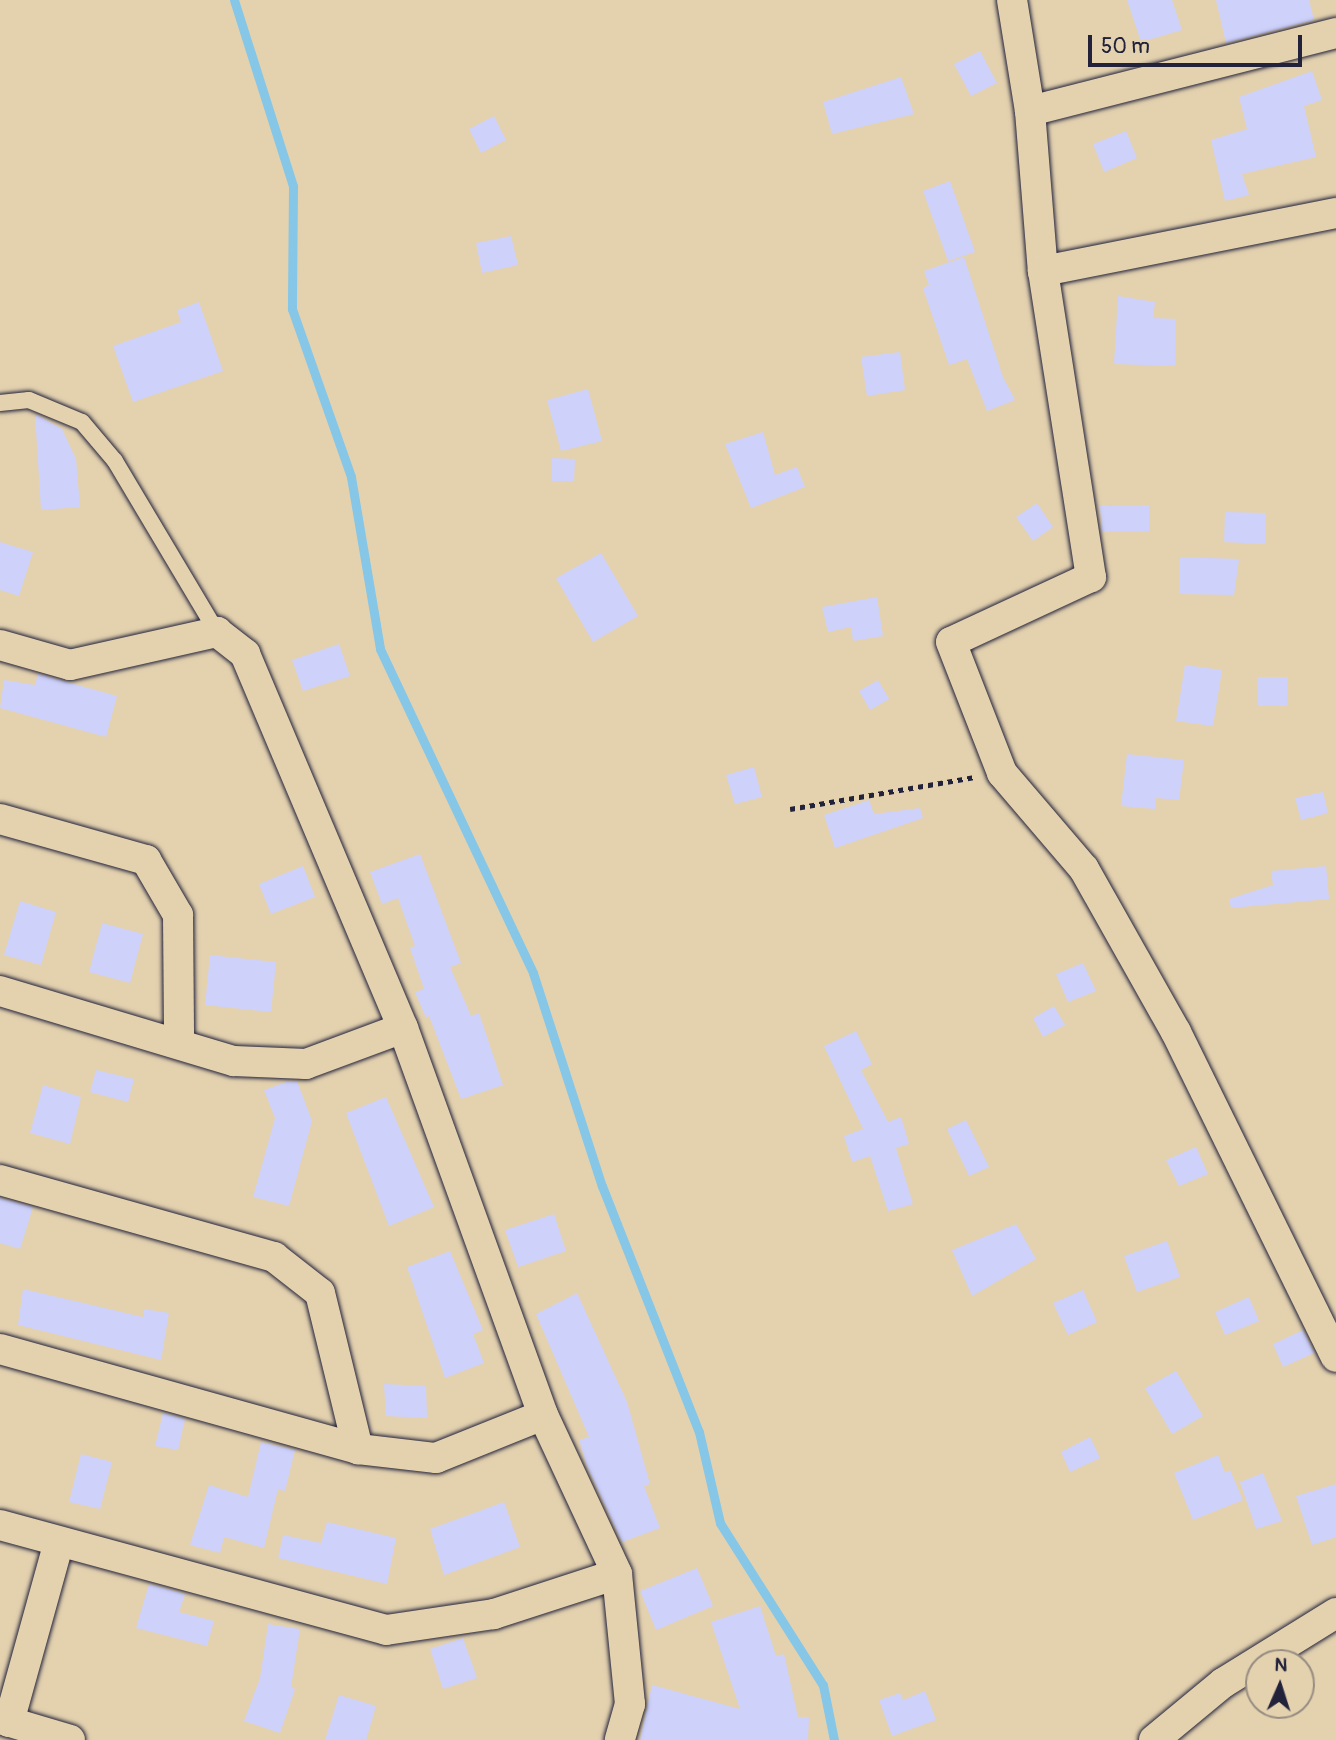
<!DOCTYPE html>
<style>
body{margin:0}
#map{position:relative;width:1336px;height:1740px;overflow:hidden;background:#e4d2af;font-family:Pangolin,sans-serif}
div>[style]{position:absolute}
.stream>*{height:9px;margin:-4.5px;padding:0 4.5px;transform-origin:4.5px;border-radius:4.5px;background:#86c6e7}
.building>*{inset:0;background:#ced1fa}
.path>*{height:4.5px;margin-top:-2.25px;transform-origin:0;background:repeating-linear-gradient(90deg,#22223b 0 5px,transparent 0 10px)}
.roads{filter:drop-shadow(0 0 2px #22223b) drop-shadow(0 0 2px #22223b)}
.lane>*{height:16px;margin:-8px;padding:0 8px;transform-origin:8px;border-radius:8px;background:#e4d2af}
.street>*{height:30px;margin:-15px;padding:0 15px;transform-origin:15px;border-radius:15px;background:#e4d2af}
span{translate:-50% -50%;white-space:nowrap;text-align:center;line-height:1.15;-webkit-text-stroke:6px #e4d2af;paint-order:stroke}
.north{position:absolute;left:1245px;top:1649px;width:70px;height:70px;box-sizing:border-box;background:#e4d2af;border:2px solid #968c81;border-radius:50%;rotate:3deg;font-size:19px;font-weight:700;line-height:28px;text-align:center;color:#22223b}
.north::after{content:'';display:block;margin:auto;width:24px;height:32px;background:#22223b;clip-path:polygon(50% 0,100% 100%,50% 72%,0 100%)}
.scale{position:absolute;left:1088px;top:35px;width:214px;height:32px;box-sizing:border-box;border:4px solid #22223b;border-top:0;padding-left:9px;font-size:21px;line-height:24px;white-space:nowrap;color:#22223b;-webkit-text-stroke:5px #e4d2af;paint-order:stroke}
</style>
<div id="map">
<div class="stream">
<i style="left:234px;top:0;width:195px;rotate:72.4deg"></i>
<i style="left:293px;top:186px;width:123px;rotate:90.5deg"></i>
<i style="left:292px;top:309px;width:178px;rotate:70.6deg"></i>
<i style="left:351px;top:477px;width:174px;rotate:80.4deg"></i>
<i style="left:380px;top:649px;width:358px;rotate:64.7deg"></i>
<i style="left:533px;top:973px;width:224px;rotate:72.1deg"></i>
<i style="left:602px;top:1186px;width:264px;rotate:68.5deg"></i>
<i style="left:699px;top:1432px;width:93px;rotate:77deg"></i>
<i style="left:720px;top:1523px;width:192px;rotate:57.6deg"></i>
<i style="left:823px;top:1685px;width:56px;rotate:78.7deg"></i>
</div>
<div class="building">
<i style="clip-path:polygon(1127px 0,1172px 0,1182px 30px,1141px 42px)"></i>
<i style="clip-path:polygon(1216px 0,1309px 0,1314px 20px,1226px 43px)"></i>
<i style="clip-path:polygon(980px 51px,997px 83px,971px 96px,954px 64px)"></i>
<i style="clip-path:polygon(1312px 71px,1322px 100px,1304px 106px,1316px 157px,1242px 174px,1249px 195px,1225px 201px,1211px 140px,1247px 129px,1239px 97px)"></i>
<i style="clip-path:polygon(901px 77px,914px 114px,832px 134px,823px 102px)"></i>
<i style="clip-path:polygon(494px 116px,506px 140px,481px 153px,469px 129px)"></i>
<i style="clip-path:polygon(1126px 131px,1137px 158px,1104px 172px,1093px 144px)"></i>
<i style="clip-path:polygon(950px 181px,975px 252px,948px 261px,923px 191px)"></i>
<i style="clip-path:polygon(511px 236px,518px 265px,482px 273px,476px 243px)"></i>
<i style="clip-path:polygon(964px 257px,1003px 377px,1015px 400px,987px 411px,967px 359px,949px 365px,923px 288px,929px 285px,924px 271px)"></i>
<i style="clip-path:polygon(1118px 296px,1155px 302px,1153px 318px,1176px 319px,1175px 366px,1114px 364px)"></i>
<i style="clip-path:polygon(199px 302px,223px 371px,133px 402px,113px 346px,181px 322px,177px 310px)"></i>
<i style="clip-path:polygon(900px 352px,905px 390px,867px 396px,861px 357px)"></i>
<i style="clip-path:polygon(588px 389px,602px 441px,561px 451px,547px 400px)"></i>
<i style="clip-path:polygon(35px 414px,62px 429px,76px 459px,80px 507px,41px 510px)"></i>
<i style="clip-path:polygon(763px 432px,775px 475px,797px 467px,805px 487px,751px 508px,725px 444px)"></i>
<i style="clip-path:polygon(552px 458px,575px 459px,574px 481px,552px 481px)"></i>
<i style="clip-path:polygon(1037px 503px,1053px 527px,1033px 541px,1016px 517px)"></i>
<i style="clip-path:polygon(1149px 505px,1149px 531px,1102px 532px,1100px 506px)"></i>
<i style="clip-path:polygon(1225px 512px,1266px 513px,1265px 544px,1224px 542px)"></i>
<i style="clip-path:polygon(0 542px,33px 552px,19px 596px,0 590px)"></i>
<i style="clip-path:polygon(601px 553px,638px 616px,593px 642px,556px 578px)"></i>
<i style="clip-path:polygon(1180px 557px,1239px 559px,1234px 595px,1179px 594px)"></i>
<i style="clip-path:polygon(877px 597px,883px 636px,853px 641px,851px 627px,828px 632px,822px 607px)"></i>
<i style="clip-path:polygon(339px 644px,350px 676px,303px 691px,292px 660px)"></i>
<i style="clip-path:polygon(1185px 665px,1222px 670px,1213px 726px,1176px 721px)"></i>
<i style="clip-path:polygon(38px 674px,117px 696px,106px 737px,0 708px,4px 680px,35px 685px)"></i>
<i style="clip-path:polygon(1257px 677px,1288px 677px,1287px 706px,1258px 706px)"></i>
<i style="clip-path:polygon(878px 680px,889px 699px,870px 710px,859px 691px)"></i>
<i style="clip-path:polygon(1127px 754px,1184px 760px,1179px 800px,1156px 798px,1155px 809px,1121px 806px)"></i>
<i style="clip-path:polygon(754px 767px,762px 797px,735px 804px,726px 775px)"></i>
<i style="clip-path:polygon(1323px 792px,1328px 813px,1301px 820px,1295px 798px)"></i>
<i style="clip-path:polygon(869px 800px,874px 814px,920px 808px,923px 818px,835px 848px,824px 815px)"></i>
<i style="clip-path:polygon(420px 854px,461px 963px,450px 967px,471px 1016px,479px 1013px,503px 1085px,461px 1099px,429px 1016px,426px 1018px,415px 992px,424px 989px,410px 948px,415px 946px,398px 898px,382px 904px,370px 872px)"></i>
<i style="clip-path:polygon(303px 866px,315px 897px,271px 914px,259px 884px)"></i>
<i style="clip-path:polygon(1326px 866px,1329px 899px,1231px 908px,1229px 899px,1273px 885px,1271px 871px)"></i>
<i style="clip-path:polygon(20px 901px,56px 912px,41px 965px,4px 955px)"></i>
<i style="clip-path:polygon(102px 923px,143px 934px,130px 983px,89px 972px)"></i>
<i style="clip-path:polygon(210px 955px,276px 962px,271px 1012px,205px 1005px)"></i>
<i style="clip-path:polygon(1083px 963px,1096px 991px,1068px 1002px,1056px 974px)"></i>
<i style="clip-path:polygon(1054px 1006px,1065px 1025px,1043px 1037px,1033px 1018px)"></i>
<i style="clip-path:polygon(856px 1031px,872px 1064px,861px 1070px,888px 1122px,901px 1117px,909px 1144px,896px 1148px,913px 1204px,888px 1211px,870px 1156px,852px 1162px,844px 1136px,863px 1129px,824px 1046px)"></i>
<i style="clip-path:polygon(96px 1070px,134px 1079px,128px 1102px,90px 1092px)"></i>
<i style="clip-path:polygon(289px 1081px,297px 1081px,312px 1121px,289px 1206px,253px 1197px,275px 1118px,264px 1090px)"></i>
<i style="clip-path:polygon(43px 1085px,81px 1097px,70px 1144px,30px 1133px)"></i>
<i style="clip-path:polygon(386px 1097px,434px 1207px,389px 1226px,346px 1113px)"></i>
<i style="clip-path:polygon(966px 1120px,989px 1167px,969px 1176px,947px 1129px)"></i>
<i style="clip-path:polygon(1196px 1147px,1208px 1174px,1179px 1186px,1166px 1160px)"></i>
<i style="clip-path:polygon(0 1198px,33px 1207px,20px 1249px,0 1243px)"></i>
<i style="clip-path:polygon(554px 1214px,566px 1251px,518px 1267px,505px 1230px)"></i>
<i style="clip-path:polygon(1016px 1224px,1036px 1259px,972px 1296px,952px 1250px)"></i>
<i style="clip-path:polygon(1167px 1241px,1180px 1277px,1137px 1292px,1124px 1256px)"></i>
<i style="clip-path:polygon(450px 1251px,483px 1330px,473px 1334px,484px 1363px,445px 1378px,407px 1267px)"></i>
<i style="clip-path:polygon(23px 1289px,143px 1317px,144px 1309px,169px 1313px,161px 1360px,18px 1325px)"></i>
<i style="clip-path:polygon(1083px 1290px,1097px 1322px,1068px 1335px,1053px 1303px)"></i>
<i style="clip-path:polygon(577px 1293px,627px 1402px,650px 1484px,644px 1486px,660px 1528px,622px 1542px,587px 1466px,579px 1440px,589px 1437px,536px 1314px)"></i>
<i style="clip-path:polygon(1249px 1297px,1259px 1321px,1225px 1335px,1215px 1312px)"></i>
<i style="clip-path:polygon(1303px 1330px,1314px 1353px,1283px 1367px,1273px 1344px)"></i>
<i style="clip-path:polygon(1176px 1371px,1203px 1416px,1172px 1434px,1145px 1388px)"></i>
<i style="clip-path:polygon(384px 1384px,426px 1386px,427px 1418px,386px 1416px)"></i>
<i style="clip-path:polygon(163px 1413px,185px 1419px,178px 1450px,155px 1446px)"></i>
<i style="clip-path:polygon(1090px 1437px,1100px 1458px,1070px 1472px,1061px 1452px)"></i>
<i style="clip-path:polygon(261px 1442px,295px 1450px,285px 1491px,278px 1489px,264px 1548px,224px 1537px,220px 1553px,190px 1545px,209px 1485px,248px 1497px)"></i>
<i style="clip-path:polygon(81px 1454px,112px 1462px,100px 1509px,69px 1502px)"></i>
<i style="clip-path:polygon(1218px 1455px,1225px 1473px,1230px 1470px,1243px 1500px,1193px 1520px,1174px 1473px)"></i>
<i style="clip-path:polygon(1263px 1473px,1282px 1521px,1256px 1529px,1240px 1482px)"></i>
<i style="clip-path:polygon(1336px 1484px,1336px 1537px,1312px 1545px,1296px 1496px)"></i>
<i style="clip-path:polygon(504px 1502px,520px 1547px,444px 1575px,430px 1529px)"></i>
<i style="clip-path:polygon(327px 1522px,396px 1538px,387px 1584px,278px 1558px,283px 1535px,321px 1543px)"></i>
<i style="clip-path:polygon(697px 1568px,713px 1606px,656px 1630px,640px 1591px)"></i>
<i style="clip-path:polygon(149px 1584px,185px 1594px,179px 1612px,214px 1621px,207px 1646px,136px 1628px)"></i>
<i style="clip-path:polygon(760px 1606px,776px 1656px,784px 1654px,798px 1717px,809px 1717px,808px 1740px,640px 1740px,652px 1685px,740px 1709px,711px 1622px)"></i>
<i style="clip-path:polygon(268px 1624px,300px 1629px,291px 1687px,295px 1689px,280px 1733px,244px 1721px,260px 1678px)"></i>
<i style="clip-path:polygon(463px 1638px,477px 1678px,443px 1689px,430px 1649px)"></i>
<i style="clip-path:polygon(925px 1691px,936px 1720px,892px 1736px,879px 1700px,900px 1693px,903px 1700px)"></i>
<i style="clip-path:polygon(339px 1695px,376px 1706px,366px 1740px,325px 1740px)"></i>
</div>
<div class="path">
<i style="left:790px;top:809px;width:189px;rotate:-9.8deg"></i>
</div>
<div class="roads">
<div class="lane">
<i style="left:0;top:403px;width:29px;rotate:-6deg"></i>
<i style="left:29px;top:400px;width:57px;rotate:22.5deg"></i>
<i style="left:82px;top:422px;width:51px;rotate:49.8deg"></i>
<i style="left:115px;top:461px;width:199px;rotate:59.2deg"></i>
</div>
<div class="street">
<i style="left:1012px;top:0;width:112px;rotate:80.8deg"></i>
<i style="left:1030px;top:111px;width:161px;rotate:85.4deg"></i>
<i style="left:1043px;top:271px;width:310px;rotate:81.1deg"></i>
<i style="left:1091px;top:577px;width:154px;rotate:155.1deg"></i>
<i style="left:951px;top:642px;width:141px;rotate:68.7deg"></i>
<i style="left:1002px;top:773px;width:126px;rotate:49.5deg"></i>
<i style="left:1084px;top:869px;width:187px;rotate:60.6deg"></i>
<i style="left:1176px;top:1032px;width:362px;rotate:63.8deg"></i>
<i style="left:1030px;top:111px;width:316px;rotate:-14.3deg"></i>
<i style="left:1043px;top:271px;width:299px;rotate:-11.2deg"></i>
<i style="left:0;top:645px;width:73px;rotate:15.9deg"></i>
<i style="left:70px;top:665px;width:151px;rotate:-12.7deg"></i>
<i style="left:217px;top:632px;width:36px;rotate:38deg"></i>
<i style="left:245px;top:654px;width:406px;rotate:67.1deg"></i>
<i style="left:403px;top:1028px;width:412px;rotate:70.1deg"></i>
<i style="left:543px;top:1415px;width:175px;rotate:65deg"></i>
<i style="left:617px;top:1574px;width:131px;rotate:84.3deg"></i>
<i style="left:630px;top:1704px;width:37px;rotate:106deg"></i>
<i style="left:0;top:819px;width:152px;rotate:15.7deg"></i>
<i style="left:146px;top:860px;width:64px;rotate:59.8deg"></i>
<i style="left:178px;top:915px;width:127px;rotate:89.5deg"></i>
<i style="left:0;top:991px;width:244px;rotate:16.7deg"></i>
<i style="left:234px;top:1061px;width:72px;rotate:2.4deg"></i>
<i style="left:306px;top:1064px;width:103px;rotate:-20.4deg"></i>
<i style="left:0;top:1180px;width:285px;rotate:15.7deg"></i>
<i style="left:274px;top:1257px;width:58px;rotate:38deg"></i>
<i style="left:320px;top:1293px;width:161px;rotate:76.3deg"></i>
<i style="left:0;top:1349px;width:372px;rotate:15.6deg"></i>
<i style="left:358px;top:1449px;width:79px;rotate:6.6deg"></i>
<i style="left:436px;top:1458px;width:115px;rotate:-21.9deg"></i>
<i style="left:0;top:1525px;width:400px;rotate:15.2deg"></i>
<i style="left:386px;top:1630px;width:109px;rotate:-8.4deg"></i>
<i style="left:494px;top:1614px;width:129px;rotate:-18deg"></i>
<i style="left:0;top:1719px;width:73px;rotate:16.7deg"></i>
<i style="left:9px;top:1722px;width:187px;rotate:-74.5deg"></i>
<i style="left:1154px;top:1740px;width:89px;rotate:-39.6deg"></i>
<i style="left:1223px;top:1683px;width:133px;rotate:-31.8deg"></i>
</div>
</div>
<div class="north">N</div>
<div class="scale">50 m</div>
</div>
